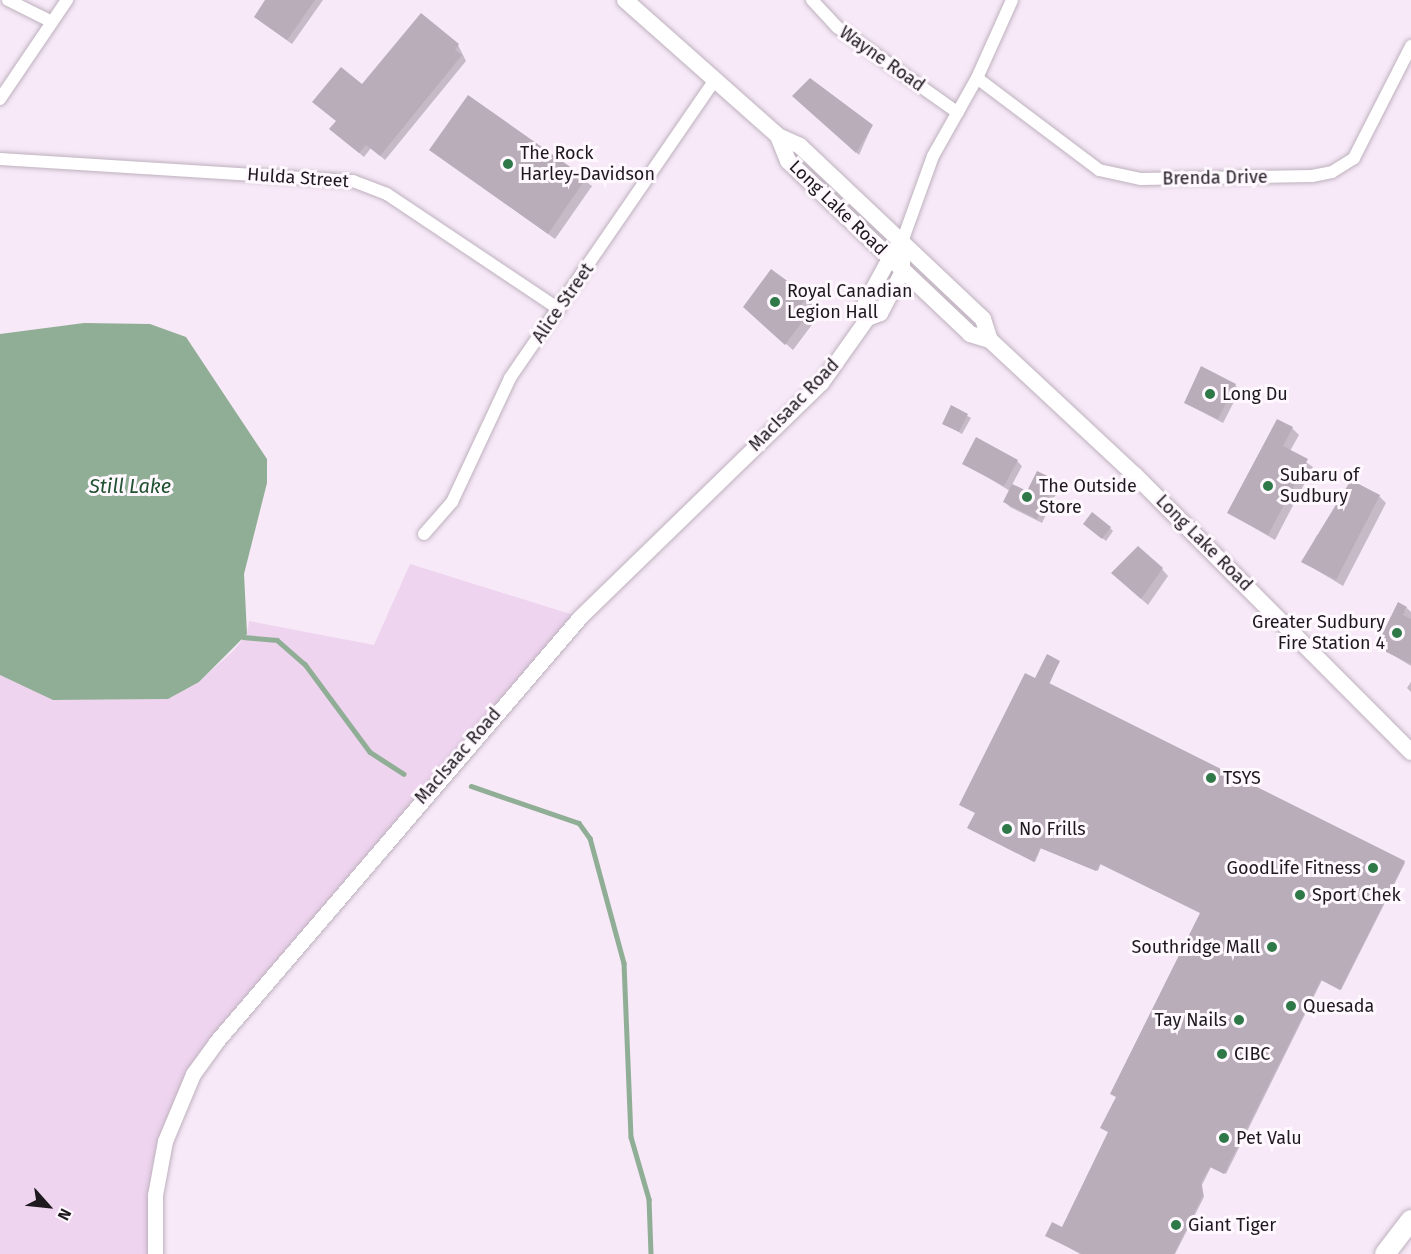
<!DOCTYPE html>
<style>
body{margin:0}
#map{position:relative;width:1411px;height:1254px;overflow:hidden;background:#f7e9f7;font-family:"Fira Sans",sans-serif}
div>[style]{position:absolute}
.green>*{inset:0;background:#eed4ef}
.water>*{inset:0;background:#90ae96}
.shadow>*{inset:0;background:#0003}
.stream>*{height:4.5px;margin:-2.25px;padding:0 2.25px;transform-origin:2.25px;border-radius:2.25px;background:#90ae96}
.building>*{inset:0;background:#baadba}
.roads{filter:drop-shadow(0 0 2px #beb1be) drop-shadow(0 0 2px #beb1be)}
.minor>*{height:12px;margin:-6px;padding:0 6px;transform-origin:6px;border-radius:6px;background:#fff}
.tertiary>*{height:15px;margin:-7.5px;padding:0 7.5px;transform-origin:7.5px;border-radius:7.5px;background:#fff}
.secondary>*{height:16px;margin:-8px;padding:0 8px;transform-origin:8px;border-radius:8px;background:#fff}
.primary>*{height:20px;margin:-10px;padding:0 10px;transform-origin:10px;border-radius:10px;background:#fff}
.dots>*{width:16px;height:16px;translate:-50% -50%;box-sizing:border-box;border:3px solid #fff9ff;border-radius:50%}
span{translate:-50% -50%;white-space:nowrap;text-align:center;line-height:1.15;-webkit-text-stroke:6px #fff9ff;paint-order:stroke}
.street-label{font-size:18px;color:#1e191e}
.poi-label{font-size:18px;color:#1e191e}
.left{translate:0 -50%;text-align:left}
.right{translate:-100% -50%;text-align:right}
.water-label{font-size:20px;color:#205130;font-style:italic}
.north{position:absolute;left:18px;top:1176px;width:60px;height:60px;-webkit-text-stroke:4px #fff9ff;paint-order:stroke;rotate:117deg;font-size:16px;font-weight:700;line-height:24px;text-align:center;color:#1e191e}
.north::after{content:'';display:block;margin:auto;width:21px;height:27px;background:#1e191e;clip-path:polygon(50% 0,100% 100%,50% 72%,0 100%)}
</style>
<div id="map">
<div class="green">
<i style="clip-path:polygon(410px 564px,580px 617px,216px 1042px,165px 1141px,155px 1254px,0 1254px,0 675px,54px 700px,168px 699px,199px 682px,234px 650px,247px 634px,249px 621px,374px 645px)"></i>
</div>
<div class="water">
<i style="clip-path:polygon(84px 323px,150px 324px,186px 337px,267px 459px,267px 483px,244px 574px,247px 634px,199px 682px,168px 699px,53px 700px,0 675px,0 334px)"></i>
</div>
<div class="shadow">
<i style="clip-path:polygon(267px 0,323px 0,292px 44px,260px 21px)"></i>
<i style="clip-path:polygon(458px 45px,466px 61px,385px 160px,371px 148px,364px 157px,336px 134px,362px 86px)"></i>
<i style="clip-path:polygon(794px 96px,872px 126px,859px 155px)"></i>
<i style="clip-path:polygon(468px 97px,592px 186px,555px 239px,431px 150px)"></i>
<i style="clip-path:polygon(807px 297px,813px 304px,806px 314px,814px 322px,793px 350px,752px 314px)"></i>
<i style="clip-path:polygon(1235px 385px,1240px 390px,1223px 423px,1185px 403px)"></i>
<i style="clip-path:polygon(952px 407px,971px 418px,962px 434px,944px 423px)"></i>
<i style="clip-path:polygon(1292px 428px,1299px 435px,1290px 451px,1313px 467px,1275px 540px,1229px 513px)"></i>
<i style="clip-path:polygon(1017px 461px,1022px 466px,1012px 485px,1028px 493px,1055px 482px,1060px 486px,1042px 523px,1010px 507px,1005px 502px,1010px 491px,964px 463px)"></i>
<i style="clip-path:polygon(1379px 496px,1386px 503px,1343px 586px,1303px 562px,1317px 535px,1322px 538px)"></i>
<i style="clip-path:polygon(1087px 526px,1110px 528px,1113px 531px,1106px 541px)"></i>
<i style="clip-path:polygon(1162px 569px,1168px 576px,1148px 605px,1120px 580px)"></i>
<i style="clip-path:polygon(1407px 608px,1411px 612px,1411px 666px,1378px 646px)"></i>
<i style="clip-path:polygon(1059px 662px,1049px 685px,1405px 863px,1341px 990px,1322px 980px,1226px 1174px,1211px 1167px,1202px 1185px,1204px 1197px,1175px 1254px,1080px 1254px,1048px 1236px,1062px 1229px,1110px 1132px,1201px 913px,1101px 863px,1098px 871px,1041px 848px,1035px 862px,970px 829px,1036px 680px)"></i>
<i style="clip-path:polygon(1411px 682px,1411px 692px,1407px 688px)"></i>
</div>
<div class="stream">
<i style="left:243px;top:637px;width:34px;rotate:5deg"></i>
<i style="left:277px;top:640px;width:37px;rotate:41deg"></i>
<i style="left:305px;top:664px;width:109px;rotate:53.5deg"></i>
<i style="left:370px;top:752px;width:40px;rotate:32.9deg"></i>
<i style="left:471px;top:786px;width:114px;rotate:18.9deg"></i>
<i style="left:579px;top:823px;width:19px;rotate:54deg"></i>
<i style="left:590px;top:838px;width:130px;rotate:74.8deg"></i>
<i style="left:624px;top:963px;width:174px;rotate:87.7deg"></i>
<i style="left:631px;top:1137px;width:65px;rotate:73.8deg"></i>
<i style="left:649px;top:1199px;width:55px;rotate:87.9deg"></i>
</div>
<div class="building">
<i style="clip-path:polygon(265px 0,315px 0,287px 40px,254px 17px)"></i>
<i style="clip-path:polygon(421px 13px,459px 44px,455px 50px,462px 55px,380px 156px,366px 145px,359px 153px,329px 129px,336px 121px,312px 102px,341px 67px,362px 84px)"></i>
<i style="clip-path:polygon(810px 78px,873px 125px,856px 153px,792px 96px)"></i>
<i style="clip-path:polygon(468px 95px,586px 178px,548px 234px,429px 150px)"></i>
<i style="clip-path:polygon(771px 269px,808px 296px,799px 307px,808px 314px,785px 345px,743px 307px)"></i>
<i style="clip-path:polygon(1201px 366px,1236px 384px,1218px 419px,1184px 403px)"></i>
<i style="clip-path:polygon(951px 405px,968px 414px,959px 432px,942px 424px)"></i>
<i style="clip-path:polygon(1277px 419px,1293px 427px,1283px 446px,1308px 459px,1268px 535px,1227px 513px)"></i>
<i style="clip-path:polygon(976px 437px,1018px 460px,1004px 486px,962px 464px)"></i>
<i style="clip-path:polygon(1037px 471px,1056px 480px,1037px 519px,1003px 502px,1012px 484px,1027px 491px)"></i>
<i style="clip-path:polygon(1351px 480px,1380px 495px,1336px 580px,1301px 562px)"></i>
<i style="clip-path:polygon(1092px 512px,1111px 527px,1102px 539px,1083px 524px)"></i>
<i style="clip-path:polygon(1138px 546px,1163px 568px,1141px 599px,1111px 573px)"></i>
<i style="clip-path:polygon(1398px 602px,1407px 607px,1403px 615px,1411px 619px,1411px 664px,1376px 647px)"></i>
<i style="clip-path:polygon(1047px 654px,1060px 661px,1049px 683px,1405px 861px,1340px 990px,1321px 980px,1224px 1174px,1210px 1167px,1201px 1183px,1203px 1195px,1174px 1254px,1082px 1254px,1045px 1236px,1052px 1222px,1062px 1227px,1108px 1132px,1100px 1128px,1116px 1097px,1110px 1094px,1200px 913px,1100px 864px,1096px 871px,1040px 848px,1034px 862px,967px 828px,975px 813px,959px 805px,1025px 673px,1035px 678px)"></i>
</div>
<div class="roads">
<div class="minor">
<i style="left:8px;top:0;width:49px;rotate:26.6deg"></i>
<i style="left:812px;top:0;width:37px;rotate:47deg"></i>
<i style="left:837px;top:27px;width:148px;rotate:35.4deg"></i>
<i style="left:977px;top:78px;width:153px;rotate:37deg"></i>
<i style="left:1099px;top:170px;width:43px;rotate:12.1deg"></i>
<i style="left:1141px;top:179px;width:171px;rotate:-1deg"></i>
<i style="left:1312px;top:176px;width:20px;rotate:-11deg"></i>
<i style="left:1332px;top:172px;width:26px;rotate:-32deg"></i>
<i style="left:1354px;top:158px;width:126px;rotate:-63deg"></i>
<i style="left:0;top:99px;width:120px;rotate:-55.9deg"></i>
<i style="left:0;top:159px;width:354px;rotate:3.6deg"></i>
<i style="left:353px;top:181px;width:36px;rotate:21deg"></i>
<i style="left:387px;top:194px;width:207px;rotate:33.8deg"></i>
<i style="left:902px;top:242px;width:91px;rotate:-70.2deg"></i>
<i style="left:933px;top:156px;width:90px;rotate:-60.6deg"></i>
<i style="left:977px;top:78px;width:85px;rotate:-65.8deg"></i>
<i style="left:424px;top:534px;width:43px;rotate:-48.8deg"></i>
<i style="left:452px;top:502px;width:137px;rotate:-64.9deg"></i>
<i style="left:510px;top:378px;width:362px;rotate:-55.5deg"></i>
</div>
<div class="tertiary">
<i style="left:867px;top:318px;width:14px;rotate:-102deg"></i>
<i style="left:864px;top:304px;width:63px;rotate:-61.4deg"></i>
<i style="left:155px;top:1254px;width:59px;rotate:-90deg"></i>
<i style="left:155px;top:1195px;width:55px;rotate:-79.5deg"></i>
<i style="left:165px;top:1141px;width:73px;rotate:-67.3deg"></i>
<i style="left:193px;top:1074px;width:39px;rotate:-54deg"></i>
<i style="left:216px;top:1042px;width:560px;rotate:-49.42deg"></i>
<i style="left:580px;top:617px;width:336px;rotate:-44.2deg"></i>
<i style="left:821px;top:383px;width:80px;rotate:-54.7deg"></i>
<i style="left:867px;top:318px;width:14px;rotate:-21deg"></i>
<i style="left:880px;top:313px;width:47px;rotate:-62.4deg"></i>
<i style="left:902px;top:271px;width:29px;rotate:-90deg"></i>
</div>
<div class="secondary">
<i style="left:625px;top:0;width:205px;rotate:41.6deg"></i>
<i style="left:778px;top:136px;width:24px;rotate:24deg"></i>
<i style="left:800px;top:146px;width:252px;rotate:43.4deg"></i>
<i style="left:983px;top:319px;width:22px;rotate:72deg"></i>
<i style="left:778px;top:136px;width:27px;rotate:68deg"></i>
<i style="left:788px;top:161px;width:251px;rotate:43.5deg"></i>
<i style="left:970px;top:334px;width:21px;rotate:17deg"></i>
<i style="left:990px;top:340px;width:198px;rotate:43deg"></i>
<i style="left:1135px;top:475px;width:391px;rotate:45.1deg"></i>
</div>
<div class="primary">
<i style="left:1385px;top:1254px;width:43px;rotate:-52.6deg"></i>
</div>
</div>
<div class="dots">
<i style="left:508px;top:164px;background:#2e7947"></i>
<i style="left:775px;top:302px;background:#2e7947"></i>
<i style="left:1210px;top:394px;background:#2e7947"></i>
<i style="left:1268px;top:486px;background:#2e7947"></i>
<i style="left:1027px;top:497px;background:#2e7947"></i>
<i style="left:1397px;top:633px;background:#2e7947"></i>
<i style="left:1211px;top:778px;background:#2e7947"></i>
<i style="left:1007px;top:829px;background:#2e7947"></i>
<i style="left:1373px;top:868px;background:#2e7947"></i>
<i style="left:1300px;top:895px;background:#2e7947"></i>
<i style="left:1272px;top:947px;background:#2e7947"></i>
<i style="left:1291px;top:1006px;background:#2e7947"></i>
<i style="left:1239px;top:1020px;background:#2e7947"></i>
<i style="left:1222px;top:1054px;background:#2e7947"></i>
<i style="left:1224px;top:1138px;background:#2e7947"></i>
<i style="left:1176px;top:1225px;background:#2e7947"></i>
</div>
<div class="street-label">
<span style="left:882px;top:59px;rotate:35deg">Wayne Road</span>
<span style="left:298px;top:178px;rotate:4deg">Hulda Street</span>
<span style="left:1215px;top:178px;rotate:-1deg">Brenda Drive</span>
<span style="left:838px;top:208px;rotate:44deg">Long Lake Road</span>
<span style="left:563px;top:303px;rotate:-55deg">Alice Street</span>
<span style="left:794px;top:405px;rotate:-46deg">MacIsaac Road</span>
<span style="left:1204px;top:543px;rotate:45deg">Long Lake Road</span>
<span style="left:458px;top:756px;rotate:-49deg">MacIsaac Road</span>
</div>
<div class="poi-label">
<span class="left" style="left:520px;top:164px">The Rock<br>Harley-Davidson</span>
<span class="left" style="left:787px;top:302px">Royal Canadian<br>Legion Hall</span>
<span class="left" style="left:1222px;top:394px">Long Du</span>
<span class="left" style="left:1280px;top:486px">Subaru of<br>Sudbury</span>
<span class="left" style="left:1039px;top:497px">The Outside<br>Store</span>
<span class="right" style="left:1385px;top:633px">Greater Sudbury<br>Fire Station 4</span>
<span class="left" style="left:1223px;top:778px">TSYS</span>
<span class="left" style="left:1019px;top:829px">No Frills</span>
<span class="right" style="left:1361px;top:868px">GoodLife Fitness</span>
<span class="left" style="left:1312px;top:895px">Sport Chek</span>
<span class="right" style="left:1260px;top:947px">Southridge Mall</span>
<span class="left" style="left:1303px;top:1006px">Quesada</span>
<span class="right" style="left:1227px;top:1020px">Tay Nails</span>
<span class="left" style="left:1234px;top:1054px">CIBC</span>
<span class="left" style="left:1236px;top:1138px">Pet Valu</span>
<span class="left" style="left:1188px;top:1225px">Giant Tiger</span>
</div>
<div class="water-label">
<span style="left:130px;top:486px">Still Lake</span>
</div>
<div class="north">N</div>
</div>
